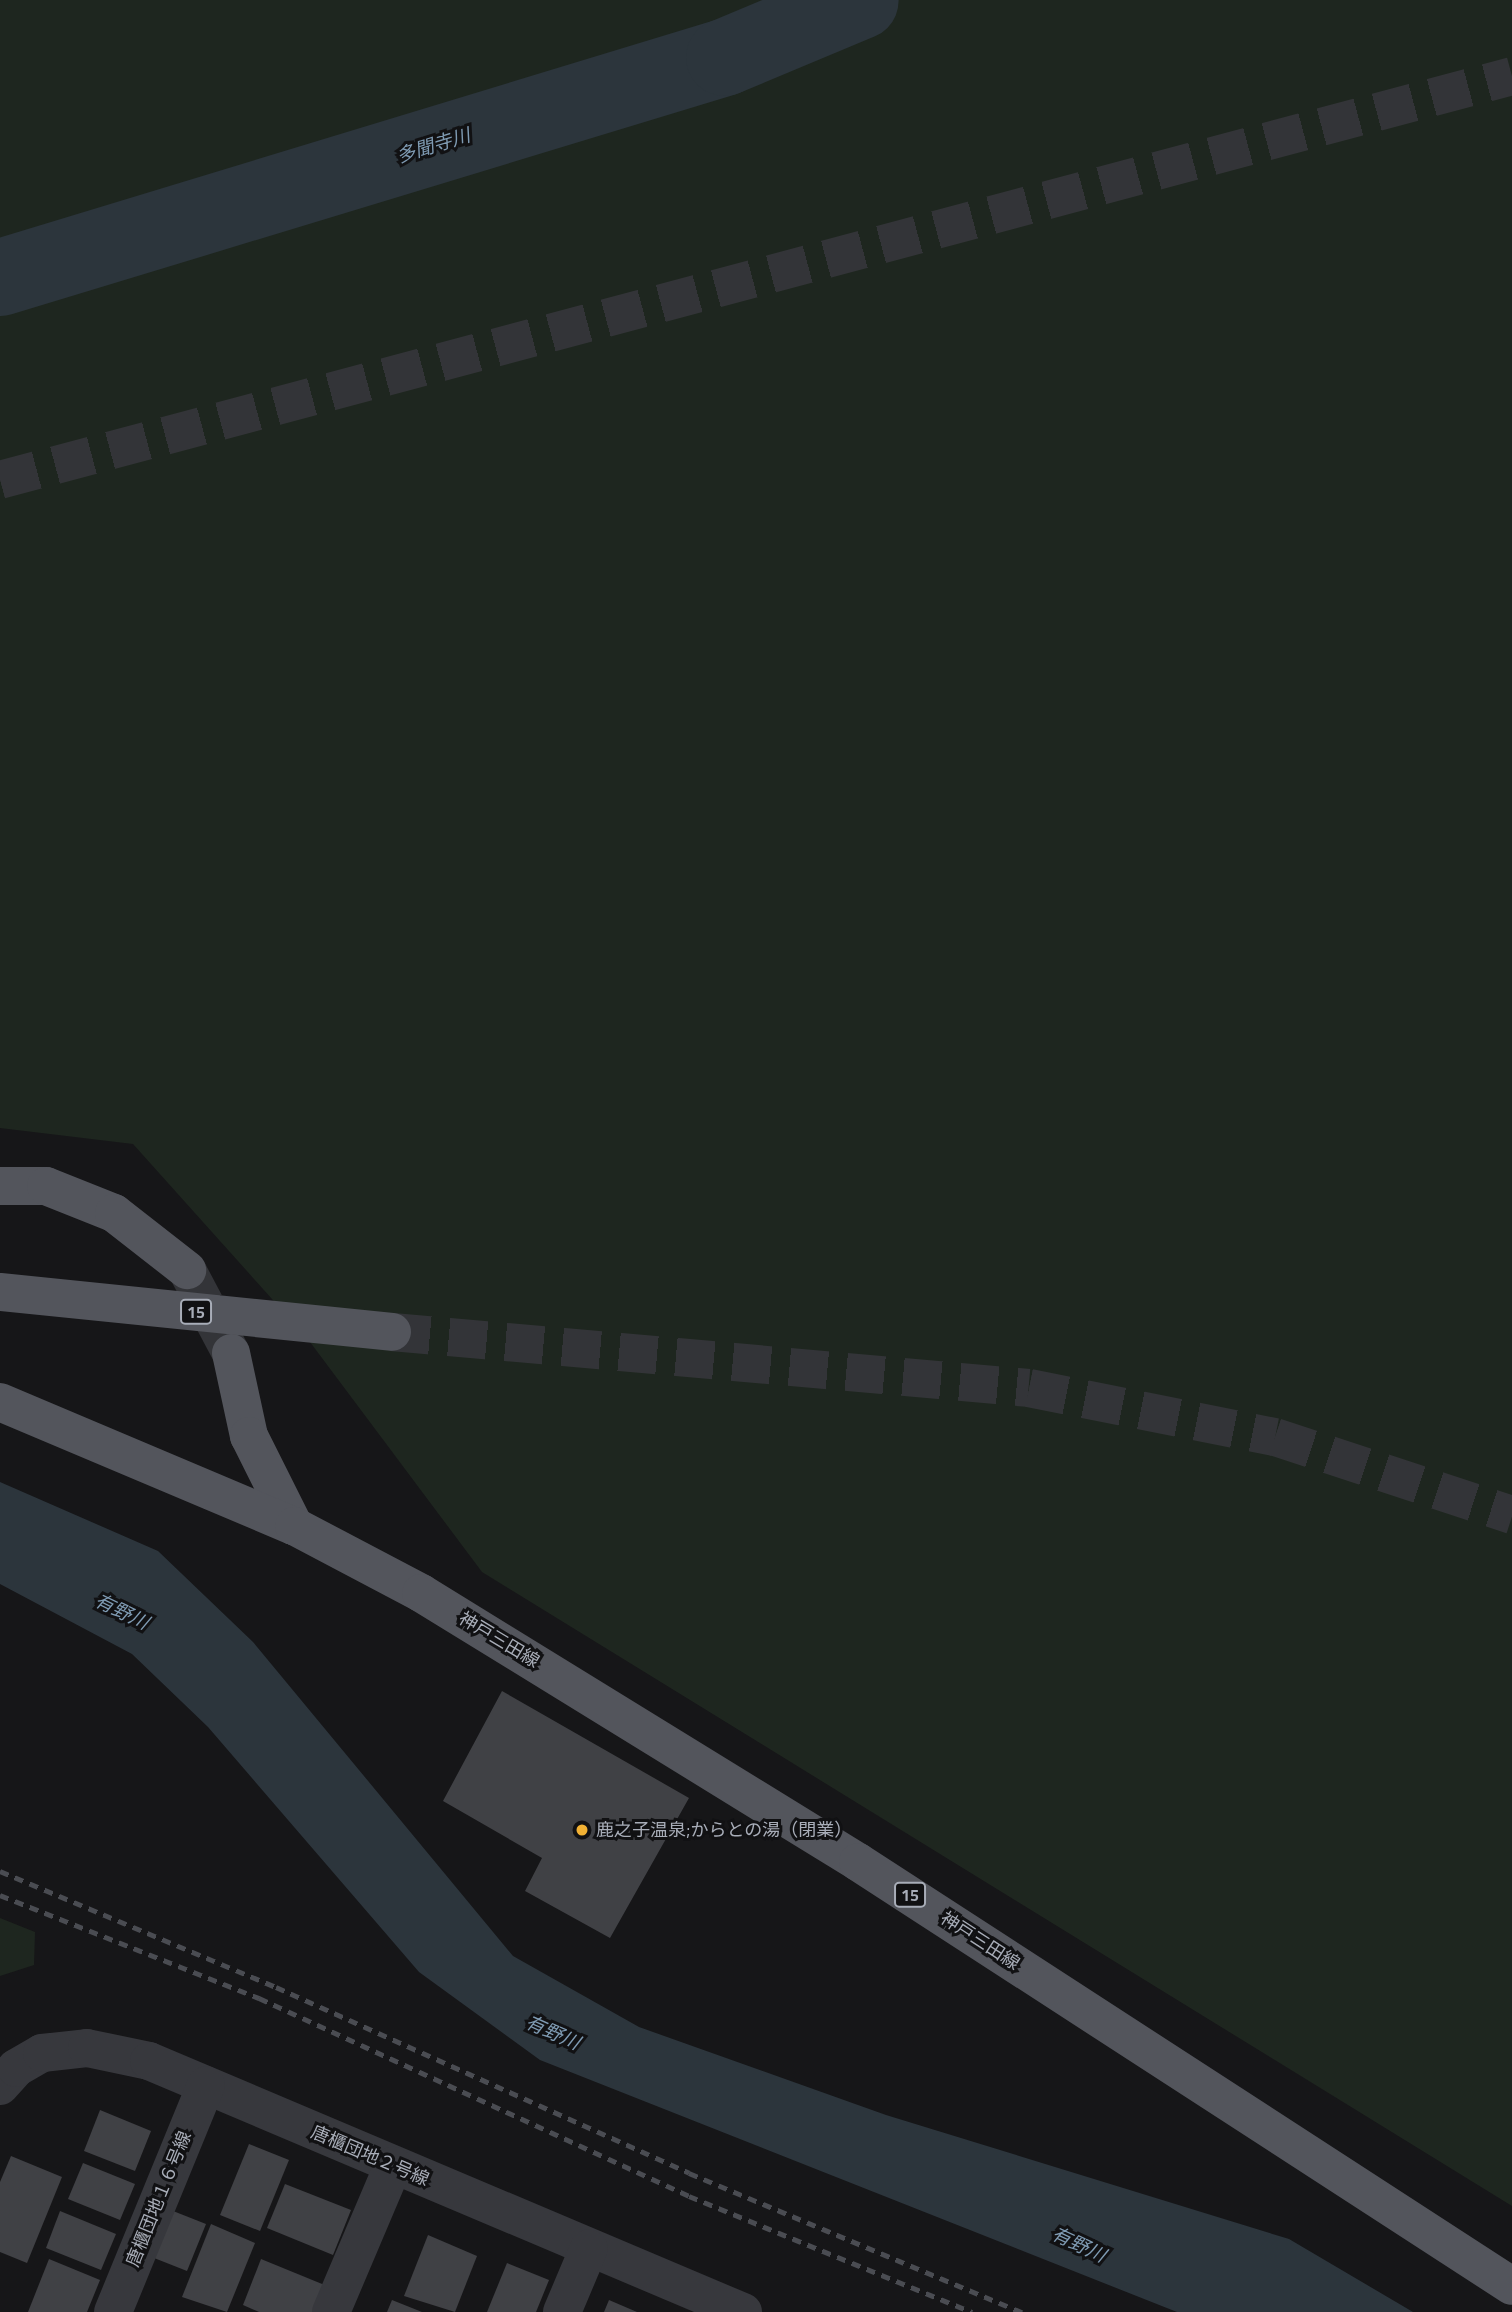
<!DOCTYPE html>
<meta charset="utf-8">
<style>
body{margin:0}
#map{position:relative;width:1512px;height:2312px;overflow:hidden;background:#161618;font-family:"Titillium Web","Noto Sans JP",sans-serif}
div>[style]{position:absolute}
.green>*{inset:0;background:#1e261f}
.water>*{inset:0;background:#2c353c}
.river>*{height:77px;margin:-38.5px;padding:0 38.5px;transform-origin:38.5px;border-radius:38.5px;background:#2c353c}
.building>*{inset:0;background:#404145}
.major-tunnel>*{height:38px;margin-top:-19px;transform-origin:0;background:repeating-linear-gradient(90deg,#333438 0 38px,transparent 0 57px)}
.minor>*{height:38px;margin:-19px;padding:0 19px;transform-origin:19px;border-radius:19px;background:#37383d}
.major>*{height:38px;margin:-19px;padding:0 19px;transform-origin:19px;border-radius:19px;background:#53555c}
.rail>*{height:5px;margin-top:-2.5px;transform-origin:0;background:repeating-linear-gradient(90deg,#4a4c52 0 9px,transparent 0 16px)}
.dots>*{width:19px;height:19px;translate:-50% -50%;box-sizing:border-box;border:4px solid #111113;border-radius:50%}
span{translate:-50% -50%;white-space:nowrap;text-align:center;line-height:1.15;-webkit-text-stroke:6px #111113;paint-order:stroke}
.shield-label span{padding:2px 5px;background:#111113;border:2px solid;border-radius:5px;-webkit-text-stroke-width:0}
.shield-label{font-size:16px;color:#a8adb8;font-weight:700}
.street-label{font-size:18px;color:#a8adb8}
.poi-label{font-size:18px;color:#a8adb8}
.left{translate:0 -50%;text-align:left}
.water-label{font-size:19px;color:#7f9bb3;font-style:italic}
</style>
<div id="map">
<div class="green">
<i style="clip-path:polygon(0 0,1512px 0,1512px 2206px,482px 1572px,307px 1338px,133px 1144px,0 1128px)"></i>
<i style="clip-path:polygon(0 1918px,35px 1932px,34px 1965px,0 1976px)"></i>
</div>
<div class="water">
<i style="clip-path:polygon(0 1482px,158px 1551px,253px 1642px,513px 1956px,639px 2027px,886px 2115px,1289px 2239px,1413px 2312px,1177px 2312px,540px 2060px,419px 1972px,208px 1727px,132px 1654px,0 1584px)"></i>
</div>
<div class="river">
<i style="left:0;top:277px;width:757px;rotate:-16.9deg"></i>
<i style="left:724px;top:57px;width:147px;rotate:-22.7deg"></i>
</div>
<div class="building">
<i style="clip-path:polygon(502px 1691px,689px 1798px,610px 1938px,525px 1891px,542px 1858px,443px 1801px)"></i>
<i style="clip-path:polygon(100px 2110px,151px 2131px,135px 2171px,84px 2151px)"></i>
<i style="clip-path:polygon(249px 2144px,289px 2160px,260px 2231px,220px 2215px)"></i>
<i style="clip-path:polygon(11px 2156px,62px 2177px,27px 2263px,0 2252px,0 2182px)"></i>
<i style="clip-path:polygon(83px 2163px,135px 2184px,120px 2220px,68px 2199px)"></i>
<i style="clip-path:polygon(285px 2184px,351px 2210px,333px 2255px,267px 2228px)"></i>
<i style="clip-path:polygon(168px 2209px,206px 2224px,187px 2271px,149px 2256px)"></i>
<i style="clip-path:polygon(60px 2211px,116px 2234px,101px 2270px,46px 2248px)"></i>
<i style="clip-path:polygon(211px 2224px,255px 2243px,227px 2312px,182px 2297px)"></i>
<i style="clip-path:polygon(428px 2235px,477px 2256px,455px 2312px,404px 2296px)"></i>
<i style="clip-path:polygon(49px 2259px,100px 2280px,87px 2312px,28px 2312px)"></i>
<i style="clip-path:polygon(261px 2259px,327px 2286px,317px 2312px,259px 2312px,243px 2305px)"></i>
<i style="clip-path:polygon(507px 2263px,549px 2280px,536px 2312px,487px 2312px)"></i>
<i style="clip-path:polygon(392px 2300px,422px 2312px,387px 2312px)"></i>
<i style="clip-path:polygon(609px 2300px,637px 2312px,604px 2312px)"></i>
</div>
<div class="major-tunnel">
<i style="left:0;top:480px;width:1565px;rotate:-14.96deg"></i>
<i style="left:187px;top:1270px;width:94px;rotate:62.1deg"></i>
<i style="left:392px;top:1332px;width:639px;rotate:5.02deg"></i>
<i style="left:1029px;top:1388px;width:251px;rotate:11.3deg"></i>
<i style="left:1275px;top:1437px;width:250px;rotate:18.2deg"></i>
</div>
<div class="minor">
<i style="left:0;top:2086px;width:24px;rotate:-48deg"></i>
<i style="left:16px;top:2068px;width:30px;rotate:-30deg"></i>
<i style="left:42px;top:2053px;width:45px;rotate:-6.3deg"></i>
<i style="left:87px;top:2048px;width:63px;rotate:11.8deg"></i>
<i style="left:149px;top:2061px;width:645px;rotate:22.91deg"></i>
<i style="left:113px;top:2312px;width:245px;rotate:-67.7deg"></i>
<i style="left:331px;top:2312px;width:159px;rotate:-67deg"></i>
<i style="left:562px;top:2312px;width:69px;rotate:-67.1deg"></i>
</div>
<div class="major">
<i style="left:0;top:1186px;width:46px"></i>
<i style="left:46px;top:1186px;width:73px;rotate:21.7deg"></i>
<i style="left:114px;top:1213px;width:93px;rotate:38deg"></i>
<i style="left:0;top:1292px;width:394px;rotate:5.8deg"></i>
<i style="left:231px;top:1353px;width:85px;rotate:77.8deg"></i>
<i style="left:249px;top:1436px;width:101px;rotate:63.4deg"></i>
<i style="left:0;top:1402px;width:319px;rotate:22.9deg"></i>
<i style="left:294px;top:1526px;width:144px;rotate:27.8deg"></i>
<i style="left:421px;top:1593px;width:513px;rotate:31.61deg"></i>
<i style="left:858px;top:1862px;width:779px;rotate:32.96deg"></i>
</div>
<div class="rail">
<i style="left:0;top:1871px;width:299px;rotate:22.8deg"></i>
<i style="left:276px;top:1987px;width:453px;rotate:24.2deg"></i>
<i style="left:689px;top:2173px;width:361px;rotate:22.7deg"></i>
<i style="left:0;top:1895px;width:279px;rotate:21.7deg"></i>
<i style="left:259px;top:1998px;width:473px;rotate:24.7deg"></i>
<i style="left:689px;top:2196px;width:306px;rotate:22.3deg"></i>
</div>
<div class="dots">
<i style="left:582px;top:1830px;background:#f2b134"></i>
</div>
<div class="shield-label">
<span style="left:196px;top:1312px">15</span>
<span style="left:910px;top:1895px">15</span>
</div>
<div class="street-label">
<span style="left:499px;top:1640px;rotate:31deg">神戸三田線</span>
<span style="left:980px;top:1941px;rotate:33deg">神戸三田線</span>
<span style="left:370px;top:2156px;rotate:23deg">唐櫃団地２号線</span>
<span style="left:159px;top:2199px;rotate:-68deg">唐櫃団地１６号線</span>
</div>
<div class="poi-label">
<span class="left" style="left:596px;top:1830px">鹿之子温泉;からとの湯（閉業）</span>
</div>
<div class="water-label">
<span style="left:433px;top:145px;rotate:-17deg">多聞寺川</span>
<span style="left:122px;top:1611px;rotate:26deg">有野川</span>
<span style="left:553px;top:2032px;rotate:24deg">有野川</span>
<span style="left:1079px;top:2244px;rotate:25deg">有野川</span>
</div>
</div>
